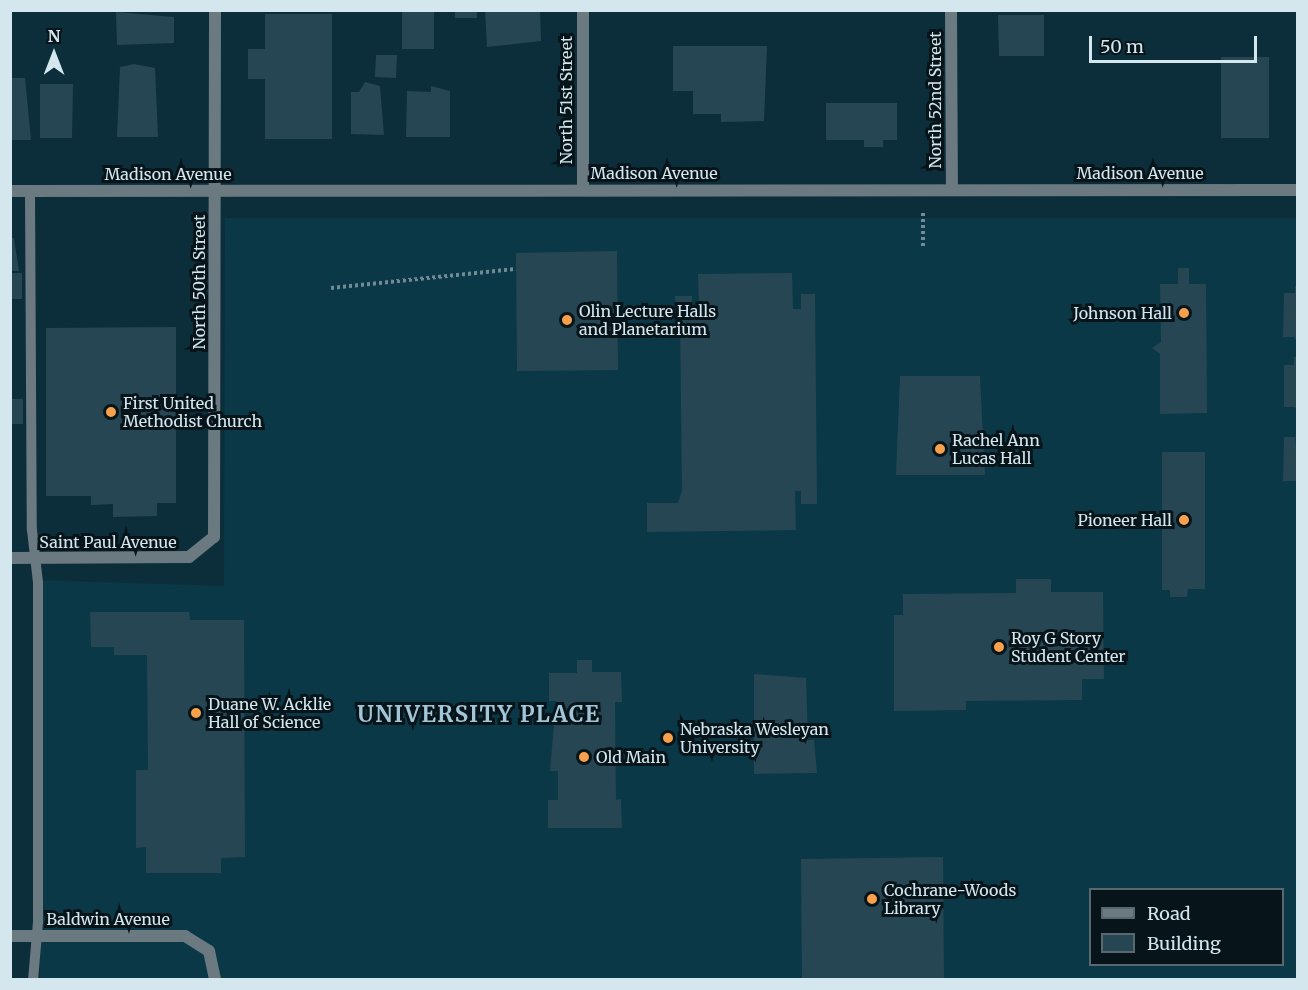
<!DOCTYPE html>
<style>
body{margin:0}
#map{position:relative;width:1308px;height:990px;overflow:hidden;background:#0c2d3a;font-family:Merriweather,serif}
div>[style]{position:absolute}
.built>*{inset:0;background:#0a3847}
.building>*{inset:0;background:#264654}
.path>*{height:4px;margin-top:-2px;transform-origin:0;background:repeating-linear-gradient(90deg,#718a95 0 3px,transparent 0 6px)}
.service>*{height:10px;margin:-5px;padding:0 5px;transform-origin:5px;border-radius:5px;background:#6b7980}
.minor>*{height:12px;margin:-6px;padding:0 6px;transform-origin:6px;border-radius:6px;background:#6b7980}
.dots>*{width:16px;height:16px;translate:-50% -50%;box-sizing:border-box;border:3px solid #07141a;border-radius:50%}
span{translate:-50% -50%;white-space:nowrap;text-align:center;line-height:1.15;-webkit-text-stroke:6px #07141a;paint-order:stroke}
.street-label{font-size:16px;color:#d4e6ee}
.poi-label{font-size:16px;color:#d4e6ee}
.left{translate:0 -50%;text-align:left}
.right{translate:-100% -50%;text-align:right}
.district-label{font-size:22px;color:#a2c6d7;font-weight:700;letter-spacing:1.5px}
.frame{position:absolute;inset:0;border:12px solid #d4e6ee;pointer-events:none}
.legend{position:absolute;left:1089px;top:888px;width:195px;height:78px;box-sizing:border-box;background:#07141a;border:2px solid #59686f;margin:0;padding:8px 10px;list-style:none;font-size:18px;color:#d4e6ee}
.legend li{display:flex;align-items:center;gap:12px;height:30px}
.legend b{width:30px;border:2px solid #59686f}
.north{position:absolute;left:24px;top:24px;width:60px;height:60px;-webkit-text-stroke:4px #07141a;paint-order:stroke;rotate:0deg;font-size:16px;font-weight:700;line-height:24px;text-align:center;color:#d4e6ee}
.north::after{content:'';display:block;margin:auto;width:21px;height:27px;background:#d4e6ee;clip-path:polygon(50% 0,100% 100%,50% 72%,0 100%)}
.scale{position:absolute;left:1089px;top:36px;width:168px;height:27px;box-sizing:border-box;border:3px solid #d4e6ee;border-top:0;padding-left:8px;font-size:18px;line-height:21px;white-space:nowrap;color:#d4e6ee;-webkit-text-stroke:4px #07141a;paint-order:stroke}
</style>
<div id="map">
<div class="built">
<i style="clip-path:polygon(evenodd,225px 218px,1297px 218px,1297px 979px,40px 979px,38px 580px,224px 586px,225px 218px,1090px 890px,1282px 890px,1282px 964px,1090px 964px,1090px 890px)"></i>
</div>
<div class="building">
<i style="clip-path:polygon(455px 10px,477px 10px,477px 18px,455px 18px)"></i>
<i style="clip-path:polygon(485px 10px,540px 10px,541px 41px,487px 47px)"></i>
<i style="clip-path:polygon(402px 11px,434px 11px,434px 49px,402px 49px)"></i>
<i style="clip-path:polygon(116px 12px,174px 17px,174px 43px,117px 45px)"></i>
<i style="clip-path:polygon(265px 14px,332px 14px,332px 139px,265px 139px,265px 79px,248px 79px,248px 49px,265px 49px)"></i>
<i style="clip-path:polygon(998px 15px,1044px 15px,1044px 56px,999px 56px)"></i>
<i style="clip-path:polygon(673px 46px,767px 46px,764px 121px,721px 122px,721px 114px,693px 114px,693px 91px,673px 91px)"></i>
<i style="clip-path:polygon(376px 55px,397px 55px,396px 78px,375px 77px)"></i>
<i style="clip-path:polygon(1221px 57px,1269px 57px,1269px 138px,1221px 138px)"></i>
<i style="clip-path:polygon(134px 64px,155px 68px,158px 137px,117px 137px,120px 67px)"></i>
<i style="clip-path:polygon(10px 78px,25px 78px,31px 140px,10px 140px)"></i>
<i style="clip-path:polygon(365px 82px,380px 86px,384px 135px,351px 134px,351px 92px,359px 92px)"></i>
<i style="clip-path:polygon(40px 84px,73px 84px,72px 138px,40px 138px)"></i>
<i style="clip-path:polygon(431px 86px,450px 91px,450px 137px,406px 137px,407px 91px,431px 92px)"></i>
<i style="clip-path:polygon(826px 103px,897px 103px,897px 140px,883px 140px,883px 147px,864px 147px,864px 140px,826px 140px)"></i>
<i style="clip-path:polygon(10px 238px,14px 238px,19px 271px,10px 271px)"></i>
<i style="clip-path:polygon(617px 251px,618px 370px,517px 371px,516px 253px)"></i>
<i style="clip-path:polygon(1178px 268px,1189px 268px,1189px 284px,1206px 284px,1207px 413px,1160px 414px,1160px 354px,1152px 348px,1161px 342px,1160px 284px,1178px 284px)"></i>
<i style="clip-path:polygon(10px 273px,22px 273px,22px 299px,11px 299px)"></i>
<i style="clip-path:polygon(792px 273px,793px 309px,801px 309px,801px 294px,815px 294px,817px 504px,801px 504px,801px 491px,795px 491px,796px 530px,647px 532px,647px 503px,678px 503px,682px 490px,680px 317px,686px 317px,686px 311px,676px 311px,675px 296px,692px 296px,692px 309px,699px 309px,698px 274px)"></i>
<i style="clip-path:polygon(1295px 286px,1298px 286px,1298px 343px,1294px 337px,1283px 337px,1284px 293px,1295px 293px)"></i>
<i style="clip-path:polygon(176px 327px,176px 503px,157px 503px,157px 516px,113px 517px,113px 504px,91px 505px,91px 496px,46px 496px,46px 328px)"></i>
<i style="clip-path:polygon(1294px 357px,1298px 357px,1298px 414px,1295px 407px,1284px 407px,1284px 365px,1294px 365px)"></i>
<i style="clip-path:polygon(900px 376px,980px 376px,985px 475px,896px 475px)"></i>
<i style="clip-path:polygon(10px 399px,23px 399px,23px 424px,10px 424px)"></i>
<i style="clip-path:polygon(1295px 430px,1298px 481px,1283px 481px,1284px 437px,1295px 437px)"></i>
<i style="clip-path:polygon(1162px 452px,1205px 452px,1205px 589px,1188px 589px,1187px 597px,1170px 597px,1170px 590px,1162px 590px)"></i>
<i style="clip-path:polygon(1016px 579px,1051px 579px,1051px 592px,1103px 592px,1104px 679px,1082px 679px,1082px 700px,966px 701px,966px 710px,894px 711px,894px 615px,903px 615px,903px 594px,1016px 593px)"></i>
<i style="clip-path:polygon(90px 612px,189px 612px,190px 620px,244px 620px,245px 857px,221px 858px,221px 873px,146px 873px,146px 847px,136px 848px,136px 770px,148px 770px,147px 655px,114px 655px,114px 647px,91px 647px)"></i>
<i style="clip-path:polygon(577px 660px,592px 660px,592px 672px,621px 672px,622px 702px,615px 702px,616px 800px,621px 799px,622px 828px,548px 828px,548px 800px,558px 800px,558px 771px,550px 771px,556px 701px,549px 701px,549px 673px,577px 673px)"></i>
<i style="clip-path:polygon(754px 674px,806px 678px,808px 740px,814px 740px,817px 773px,754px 774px)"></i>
<i style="clip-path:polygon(943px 857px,944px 980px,802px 980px,801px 859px)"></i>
</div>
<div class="path">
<i style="left:923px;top:213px;width:33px;rotate:90deg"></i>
<i style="left:331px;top:288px;width:186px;rotate:-5.9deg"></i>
</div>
<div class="service">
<i style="left:30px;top:191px;width:339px;rotate:89.7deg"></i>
<i style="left:32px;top:530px;width:53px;rotate:83.5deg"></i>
<i style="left:38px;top:583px;width:339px;rotate:90deg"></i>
<i style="left:38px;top:922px;width:58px;rotate:94.9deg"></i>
</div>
<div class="minor">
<i style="left:951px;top:10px;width:180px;rotate:89.7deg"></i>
<i style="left:583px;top:190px;width:180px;rotate:-90deg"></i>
<i style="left:10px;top:191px;width:1288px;rotate:-0.04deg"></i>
<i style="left:10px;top:558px;width:179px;rotate:-0.3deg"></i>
<i style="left:189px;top:557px;width:32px;rotate:-39deg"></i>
<i style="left:214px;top:537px;width:527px;rotate:-89.89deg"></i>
<i style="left:10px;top:936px;width:175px"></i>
<i style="left:185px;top:936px;width:28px;rotate:32deg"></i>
<i style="left:209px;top:951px;width:30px;rotate:78deg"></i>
</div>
<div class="dots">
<i style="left:1184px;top:313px;background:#f9a04c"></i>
<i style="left:567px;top:320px;background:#f9a04c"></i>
<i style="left:111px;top:412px;background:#f9a04c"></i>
<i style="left:940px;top:449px;background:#f9a04c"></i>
<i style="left:1184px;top:520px;background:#f9a04c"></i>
<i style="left:999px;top:647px;background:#f9a04c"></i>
<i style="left:196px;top:713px;background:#f9a04c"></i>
<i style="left:668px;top:738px;background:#f9a04c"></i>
<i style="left:584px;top:757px;background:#f9a04c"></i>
<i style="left:872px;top:899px;background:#f9a04c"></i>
</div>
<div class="street-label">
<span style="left:566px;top:100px;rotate:-90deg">North 51st Street</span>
<span style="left:935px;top:100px;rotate:-90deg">North 52nd Street</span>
<span style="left:654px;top:173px">Madison Avenue</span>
<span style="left:1140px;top:173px">Madison Avenue</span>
<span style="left:168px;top:174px">Madison Avenue</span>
<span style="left:199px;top:282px;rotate:-90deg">North 50th Street</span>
<span style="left:108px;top:542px">Saint Paul Avenue</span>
<span style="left:108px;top:919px">Baldwin Avenue</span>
</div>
<div class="poi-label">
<span class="left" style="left:579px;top:320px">Olin Lecture Halls<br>and Planetarium</span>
<span class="right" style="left:1172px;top:313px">Johnson Hall</span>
<span class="left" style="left:123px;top:412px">First United<br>Methodist Church</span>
<span class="left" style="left:952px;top:449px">Rachel Ann<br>Lucas Hall</span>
<span class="right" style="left:1172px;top:520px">Pioneer Hall</span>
<span class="left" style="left:1011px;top:647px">Roy G Story<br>Student Center</span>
<span class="left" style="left:208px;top:713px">Duane W. Acklie<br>Hall of Science</span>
<span class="left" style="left:680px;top:738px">Nebraska Wesleyan<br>University</span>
<span class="left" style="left:596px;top:757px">Old Main</span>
<span class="left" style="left:884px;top:899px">Cochrane-Woods<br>Library</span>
</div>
<div class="district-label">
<span style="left:479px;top:715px">UNIVERSITY PLACE</span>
</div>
<div class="frame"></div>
<ul class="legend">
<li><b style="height:8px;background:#6b7980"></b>Road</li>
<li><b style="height:16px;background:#264654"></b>Building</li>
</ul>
<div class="north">N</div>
<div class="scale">50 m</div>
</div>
